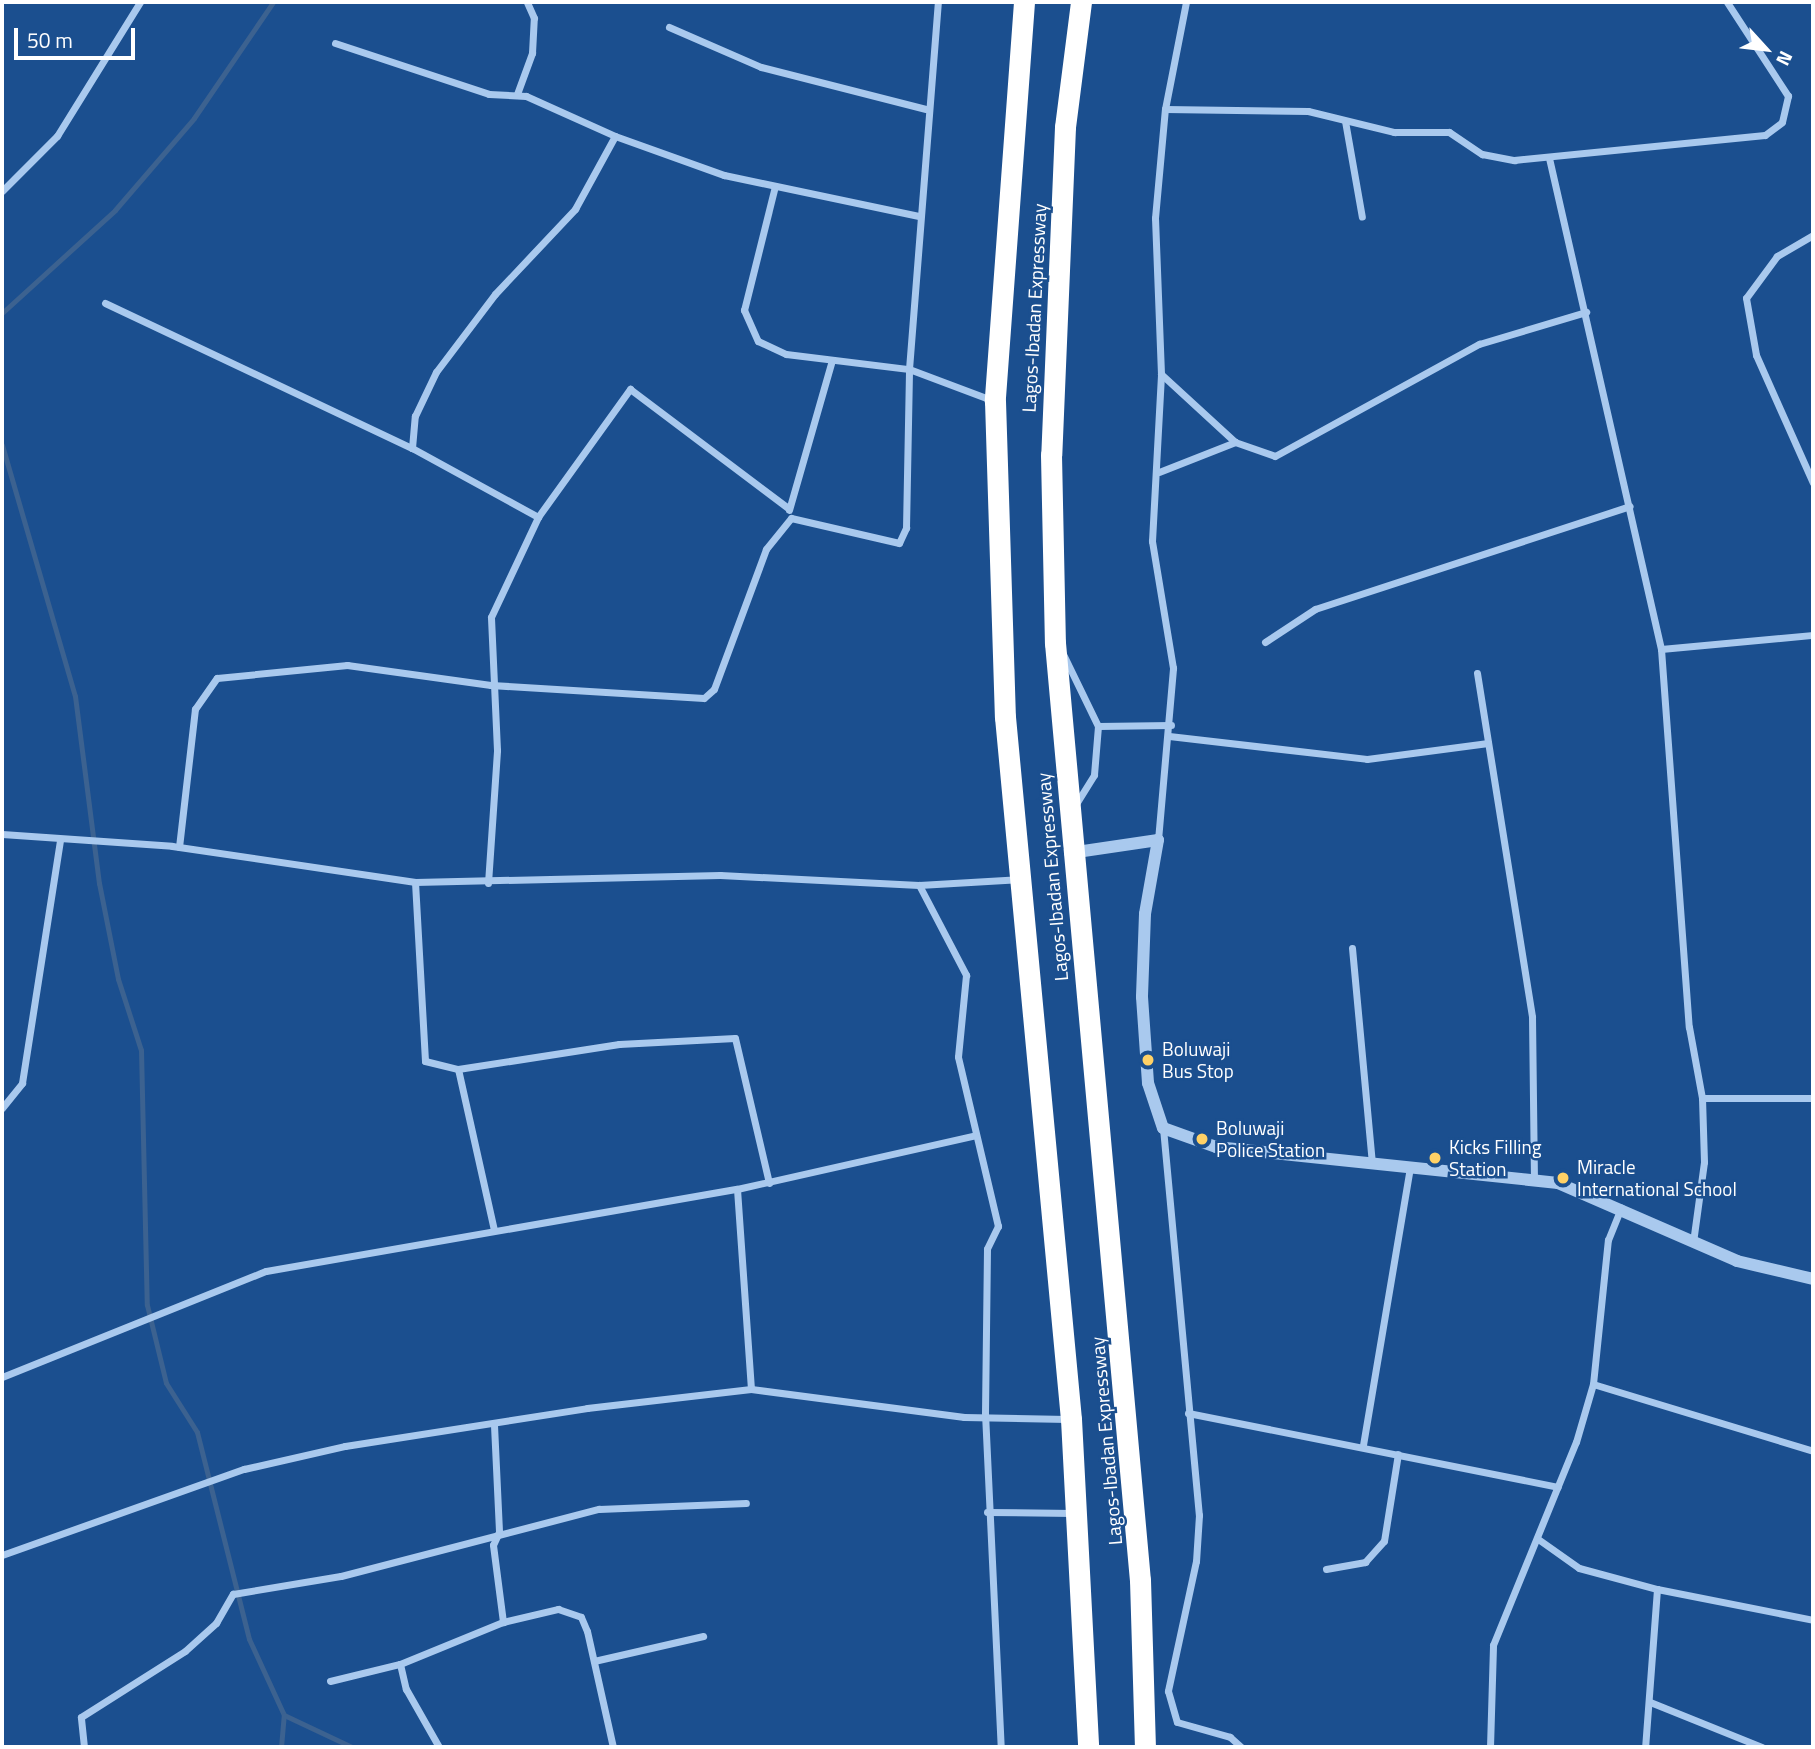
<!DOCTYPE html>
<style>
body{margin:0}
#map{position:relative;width:1815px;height:1749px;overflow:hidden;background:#1b4f8f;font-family:"Titillium Web",sans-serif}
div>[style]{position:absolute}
.stream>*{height:5px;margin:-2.5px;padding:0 2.5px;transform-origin:2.5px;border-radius:2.5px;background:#3c6290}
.minor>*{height:7px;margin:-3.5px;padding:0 3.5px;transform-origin:3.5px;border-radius:3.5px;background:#a9c9ee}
.tertiary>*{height:12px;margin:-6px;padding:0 6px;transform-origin:6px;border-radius:6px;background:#a9c9ee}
.motorway>*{height:21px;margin:-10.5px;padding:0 10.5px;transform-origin:10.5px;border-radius:10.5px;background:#fff}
.dots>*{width:19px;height:19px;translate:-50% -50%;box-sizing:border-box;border:4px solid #1b4f8f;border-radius:50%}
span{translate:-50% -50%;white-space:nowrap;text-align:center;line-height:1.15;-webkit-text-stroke:5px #1b4f8f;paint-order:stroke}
.street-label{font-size:19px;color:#fff}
.poi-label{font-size:19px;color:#fff}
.left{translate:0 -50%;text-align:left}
.frame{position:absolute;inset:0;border:4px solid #fff;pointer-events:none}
.north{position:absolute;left:1731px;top:14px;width:70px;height:70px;-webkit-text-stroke:5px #1b4f8f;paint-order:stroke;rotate:117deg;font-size:19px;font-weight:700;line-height:28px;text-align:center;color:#fff}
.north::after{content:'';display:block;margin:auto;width:24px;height:32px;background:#fff;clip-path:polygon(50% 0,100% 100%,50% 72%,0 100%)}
.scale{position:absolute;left:14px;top:28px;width:121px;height:32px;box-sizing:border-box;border:4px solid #fff;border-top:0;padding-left:9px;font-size:21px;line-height:24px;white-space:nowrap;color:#fff;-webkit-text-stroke:5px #1b4f8f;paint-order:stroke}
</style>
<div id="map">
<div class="stream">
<i style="left:2px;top:313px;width:153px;rotate:-42.3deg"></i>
<i style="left:115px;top:210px;width:121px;rotate:-49.3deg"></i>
<i style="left:194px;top:118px;width:140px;rotate:-55.7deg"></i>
<i style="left:2px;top:445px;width:261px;rotate:73.8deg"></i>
<i style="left:75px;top:696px;width:189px;rotate:82.7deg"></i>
<i style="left:99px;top:883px;width:98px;rotate:78.8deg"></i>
<i style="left:118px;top:979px;width:75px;rotate:72.1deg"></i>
<i style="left:141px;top:1050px;width:255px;rotate:88.7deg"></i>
<i style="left:147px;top:1305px;width:80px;rotate:76.3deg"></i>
<i style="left:166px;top:1383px;width:58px;rotate:57.7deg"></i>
<i style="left:197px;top:1432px;width:213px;rotate:75.9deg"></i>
<i style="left:249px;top:1639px;width:84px;rotate:65.3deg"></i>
<i style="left:284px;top:1715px;width:75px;rotate:25.2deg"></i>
<i style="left:281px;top:1747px;width:32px;rotate:-85deg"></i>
</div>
<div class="minor">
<i style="left:669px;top:27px;width:100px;rotate:23.5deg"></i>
<i style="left:761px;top:67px;width:170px;rotate:14.3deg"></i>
<i style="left:335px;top:43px;width:162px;rotate:18.3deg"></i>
<i style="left:489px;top:94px;width:37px;rotate:3deg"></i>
<i style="left:526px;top:96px;width:98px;rotate:24.2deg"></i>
<i style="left:615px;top:136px;width:116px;rotate:19.7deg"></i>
<i style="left:724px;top:175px;width:199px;rotate:11.9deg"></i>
<i style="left:517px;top:94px;width:44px;rotate:-69.9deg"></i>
<i style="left:532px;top:53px;width:35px;rotate:-87deg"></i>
<i style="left:534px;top:18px;width:17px;rotate:-114deg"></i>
<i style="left:1165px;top:109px;width:143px;rotate:0.8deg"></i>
<i style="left:1308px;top:111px;width:89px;rotate:13.7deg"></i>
<i style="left:1394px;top:132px;width:55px"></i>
<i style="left:1449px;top:132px;width:40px;rotate:34deg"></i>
<i style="left:1482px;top:154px;width:33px;rotate:11deg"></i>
<i style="left:1514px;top:160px;width:252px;rotate:-5.7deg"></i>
<i style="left:1765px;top:135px;width:21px;rotate:-37deg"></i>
<i style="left:1782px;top:122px;width:27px;rotate:-77deg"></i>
<i style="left:1788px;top:96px;width:112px;rotate:-123deg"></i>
<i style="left:1345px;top:121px;width:97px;rotate:80deg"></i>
<i style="left:1549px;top:158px;width:504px;rotate:77.15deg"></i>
<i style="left:1661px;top:649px;width:379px;rotate:85.8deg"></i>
<i style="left:1689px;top:1027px;width:72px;rotate:79.6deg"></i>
<i style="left:1702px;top:1098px;width:64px;rotate:88.2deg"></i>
<i style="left:1704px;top:1162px;width:81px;rotate:97.8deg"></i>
<i style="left:775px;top:186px;width:128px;rotate:104deg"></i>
<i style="left:744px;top:310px;width:34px;rotate:66deg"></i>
<i style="left:758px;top:341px;width:31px;rotate:25deg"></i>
<i style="left:786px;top:354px;width:124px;rotate:7deg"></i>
<i style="left:909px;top:369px;width:91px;rotate:20.6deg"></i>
<i style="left:2px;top:191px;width:78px;rotate:-45deg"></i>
<i style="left:57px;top:136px;width:158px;rotate:-58.2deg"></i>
<i style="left:1813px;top:235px;width:42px;rotate:149.7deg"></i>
<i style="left:1777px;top:256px;width:52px;rotate:126.4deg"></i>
<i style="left:1746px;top:298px;width:58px;rotate:80deg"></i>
<i style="left:1756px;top:355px;width:140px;rotate:66deg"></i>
<i style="left:105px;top:303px;width:340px;rotate:25.3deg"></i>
<i style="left:412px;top:448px;width:144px;rotate:28.7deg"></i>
<i style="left:1161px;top:374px;width:100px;rotate:42.6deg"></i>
<i style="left:1235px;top:442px;width:42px;rotate:19.3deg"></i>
<i style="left:1275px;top:456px;width:233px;rotate:-28.8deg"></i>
<i style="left:1479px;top:344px;width:112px;rotate:-16.7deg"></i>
<i style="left:412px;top:448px;width:32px;rotate:-85deg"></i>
<i style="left:415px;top:416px;width:49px;rotate:-64.5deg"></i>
<i style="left:436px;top:372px;width:98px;rotate:-52.9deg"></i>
<i style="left:495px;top:294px;width:117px;rotate:-46.7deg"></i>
<i style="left:575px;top:209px;width:83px;rotate:-61.3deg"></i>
<i style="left:1159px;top:472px;width:82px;rotate:-21.5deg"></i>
<i style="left:789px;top:510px;width:156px;rotate:-74deg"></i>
<i style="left:1265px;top:642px;width:60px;rotate:-33.4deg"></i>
<i style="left:1315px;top:609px;width:331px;rotate:-18.1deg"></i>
<i style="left:1661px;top:649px;width:153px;rotate:-5.3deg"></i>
<i style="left:1063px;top:654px;width:80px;rotate:64.1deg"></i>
<i style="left:1098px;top:726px;width:49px;rotate:94.7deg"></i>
<i style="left:1094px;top:775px;width:39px;rotate:122deg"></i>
<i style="left:1477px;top:673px;width:348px;rotate:80.9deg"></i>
<i style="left:1532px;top:1017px;width:162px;rotate:89.3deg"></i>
<i style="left:1098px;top:726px;width:73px;rotate:-0.8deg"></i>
<i style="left:1169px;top:736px;width:199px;rotate:6.6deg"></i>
<i style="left:1367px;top:759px;width:122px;rotate:-7.5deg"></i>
<i style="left:2px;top:834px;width:170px;rotate:4deg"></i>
<i style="left:172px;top:846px;width:246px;rotate:8.4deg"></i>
<i style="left:415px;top:882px;width:305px;rotate:-1.3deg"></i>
<i style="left:720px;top:875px;width:199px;rotate:2.9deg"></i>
<i style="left:919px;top:885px;width:100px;rotate:-3.4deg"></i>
<i style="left:1158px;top:840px;width:173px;rotate:-85deg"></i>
<i style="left:1173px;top:668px;width:129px;rotate:-99.4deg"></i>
<i style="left:1152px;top:541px;width:167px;rotate:-86.9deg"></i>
<i style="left:1161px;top:374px;width:156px;rotate:-92.2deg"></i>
<i style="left:1155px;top:218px;width:109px;rotate:-84.8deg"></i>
<i style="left:1165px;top:109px;width:109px;rotate:-78.9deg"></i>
<i style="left:179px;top:847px;width:139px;rotate:-83.4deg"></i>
<i style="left:195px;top:709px;width:38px;rotate:-55deg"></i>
<i style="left:217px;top:678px;width:131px;rotate:-5.7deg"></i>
<i style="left:347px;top:665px;width:145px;rotate:7.9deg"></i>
<i style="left:491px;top:685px;width:213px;rotate:3.5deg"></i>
<i style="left:704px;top:698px;width:13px;rotate:-42deg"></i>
<i style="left:714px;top:689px;width:149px;rotate:-69.6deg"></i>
<i style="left:766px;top:549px;width:40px;rotate:-51deg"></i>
<i style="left:791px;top:518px;width:111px;rotate:13deg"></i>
<i style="left:899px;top:543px;width:17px;rotate:-65deg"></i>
<i style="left:906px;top:528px;width:159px;rotate:-88.9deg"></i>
<i style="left:909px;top:369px;width:368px;rotate:-85.5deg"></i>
<i style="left:415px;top:882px;width:179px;rotate:86.8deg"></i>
<i style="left:425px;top:1061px;width:34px;rotate:14deg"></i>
<i style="left:458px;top:1069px;width:163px;rotate:-8.8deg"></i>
<i style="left:619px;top:1044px;width:116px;rotate:-3deg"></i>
<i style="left:735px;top:1038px;width:149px;rotate:76.8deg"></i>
<i style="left:488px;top:883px;width:133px;rotate:-86.1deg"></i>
<i style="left:497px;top:750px;width:133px;rotate:-92.6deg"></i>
<i style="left:491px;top:617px;width:110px;rotate:-64.8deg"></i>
<i style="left:538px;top:517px;width:158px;rotate:-54.3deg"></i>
<i style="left:630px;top:389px;width:198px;rotate:37deg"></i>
<i style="left:919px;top:885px;width:102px;rotate:62.4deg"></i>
<i style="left:966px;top:975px;width:82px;rotate:95.6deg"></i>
<i style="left:958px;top:1057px;width:174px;rotate:76.7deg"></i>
<i style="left:998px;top:1226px;width:25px;rotate:116deg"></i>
<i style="left:987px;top:1249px;width:164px;rotate:90.7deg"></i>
<i style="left:985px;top:1413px;width:334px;rotate:87.3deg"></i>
<i style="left:1352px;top:948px;width:215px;rotate:84.7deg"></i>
<i style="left:458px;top:1069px;width:165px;rotate:77.4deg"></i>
<i style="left:1702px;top:1098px;width:111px"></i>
<i style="left:2px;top:1108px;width:32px;rotate:-51deg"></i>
<i style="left:22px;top:1083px;width:247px;rotate:-81.1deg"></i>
<i style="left:1163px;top:1128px;width:389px;rotate:84.7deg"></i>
<i style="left:1199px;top:1515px;width:46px;rotate:93.7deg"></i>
<i style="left:1196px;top:1561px;width:133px;rotate:102.2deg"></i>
<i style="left:1168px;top:1691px;width:32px;rotate:74deg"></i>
<i style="left:1177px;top:1722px;width:55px;rotate:15.8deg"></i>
<i style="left:1230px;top:1737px;width:15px;rotate:42deg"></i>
<i style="left:737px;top:1189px;width:200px;rotate:86deg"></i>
<i style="left:2px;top:1377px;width:284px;rotate:-21.9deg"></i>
<i style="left:266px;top:1271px;width:478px;rotate:-9.9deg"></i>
<i style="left:737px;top:1189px;width:245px;rotate:-12.7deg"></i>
<i style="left:1593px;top:1384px;width:230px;rotate:16.9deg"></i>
<i style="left:1188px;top:1413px;width:377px;rotate:11.3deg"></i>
<i style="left:494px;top:1425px;width:107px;rotate:87.3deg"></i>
<i style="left:499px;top:1532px;width:14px;rotate:115deg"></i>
<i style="left:493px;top:1545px;width:78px;rotate:82.6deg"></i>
<i style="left:1363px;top:1445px;width:283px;rotate:-80.4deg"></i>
<i style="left:987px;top:1512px;width:86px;rotate:0.7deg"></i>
<i style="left:1538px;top:1539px;width:50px;rotate:35.3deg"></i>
<i style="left:1579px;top:1568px;width:81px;rotate:15.1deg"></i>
<i style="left:1657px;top:1589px;width:158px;rotate:94.3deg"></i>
<i style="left:2px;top:1555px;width:257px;rotate:-19.6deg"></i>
<i style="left:244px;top:1469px;width:104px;rotate:-12.8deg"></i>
<i style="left:345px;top:1446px;width:245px;rotate:-8.9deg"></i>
<i style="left:587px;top:1408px;width:165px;rotate:-6.6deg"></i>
<i style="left:751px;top:1389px;width:215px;rotate:7.5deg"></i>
<i style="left:964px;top:1417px;width:103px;rotate:1.1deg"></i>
<i style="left:1326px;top:1569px;width:40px;rotate:-10deg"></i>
<i style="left:1365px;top:1562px;width:28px;rotate:-48deg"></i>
<i style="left:1384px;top:1541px;width:88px;rotate:-80.9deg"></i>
<i style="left:1657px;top:1589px;width:159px;rotate:11.2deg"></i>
<i style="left:594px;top:1661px;width:112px;rotate:-12.9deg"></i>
<i style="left:400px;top:1664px;width:26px;rotate:77deg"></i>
<i style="left:406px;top:1689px;width:67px;rotate:60.4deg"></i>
<i style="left:330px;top:1681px;width:72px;rotate:-13.7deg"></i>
<i style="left:400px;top:1664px;width:111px;rotate:-22.2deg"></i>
<i style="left:503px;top:1622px;width:57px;rotate:-13.3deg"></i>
<i style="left:558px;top:1609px;width:24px;rotate:19deg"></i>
<i style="left:581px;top:1617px;width:15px;rotate:67deg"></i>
<i style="left:587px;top:1631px;width:119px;rotate:77.4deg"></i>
<i style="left:1650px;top:1702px;width:121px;rotate:21.9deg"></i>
<i style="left:84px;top:1747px;width:30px;rotate:-96deg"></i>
<i style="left:81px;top:1717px;width:123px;rotate:-32.4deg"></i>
<i style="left:185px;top:1651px;width:42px;rotate:-42.1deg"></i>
<i style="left:216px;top:1623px;width:34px;rotate:-60deg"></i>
<i style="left:233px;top:1594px;width:109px;rotate:-9.5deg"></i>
<i style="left:341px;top:1576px;width:267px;rotate:-14.6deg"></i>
<i style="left:599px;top:1509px;width:147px;rotate:-2.3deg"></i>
<i style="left:1490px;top:1747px;width:102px;rotate:-88.3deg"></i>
<i style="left:1493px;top:1645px;width:219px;rotate:-67.8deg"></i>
<i style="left:1576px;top:1442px;width:60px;rotate:-73.7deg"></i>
<i style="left:1593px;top:1384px;width:145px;rotate:-84.1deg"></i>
<i style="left:1608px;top:1240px;width:35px;rotate:-68deg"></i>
</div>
<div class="tertiary">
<i style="left:1070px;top:853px;width:89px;rotate:-8.4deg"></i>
<i style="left:1158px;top:840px;width:75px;rotate:100deg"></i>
<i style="left:1145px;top:914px;width:83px;rotate:92.1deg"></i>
<i style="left:1142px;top:997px;width:86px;rotate:86deg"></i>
<i style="left:1148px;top:1083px;width:47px;rotate:71.6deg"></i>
<i style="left:1163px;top:1128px;width:56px;rotate:19.7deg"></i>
<i style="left:1216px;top:1147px;width:344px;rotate:6deg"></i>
<i style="left:1558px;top:1183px;width:195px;rotate:23.5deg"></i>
<i style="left:1737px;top:1261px;width:78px;rotate:13.3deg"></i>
</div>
<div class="motorway">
<i style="left:1024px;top:2px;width:400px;rotate:94.2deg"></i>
<i style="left:995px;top:401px;width:316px;rotate:88.2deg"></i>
<i style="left:1005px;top:717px;width:705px;rotate:84.63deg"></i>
<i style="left:1071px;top:1419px;width:328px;rotate:87deg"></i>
<i style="left:1081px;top:2px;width:126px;rotate:97.3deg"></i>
<i style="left:1065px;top:127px;width:328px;rotate:92.4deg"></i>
<i style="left:1051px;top:455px;width:188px;rotate:88.8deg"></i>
<i style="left:1055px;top:643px;width:941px;rotate:84.82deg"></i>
<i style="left:1140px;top:1580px;width:167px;rotate:88.3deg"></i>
</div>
<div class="dots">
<i style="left:1148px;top:1060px;background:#ffd166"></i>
<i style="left:1202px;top:1139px;background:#ffd166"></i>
<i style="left:1435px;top:1158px;background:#ffd166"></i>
<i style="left:1563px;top:1178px;background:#ffd166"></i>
</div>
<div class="street-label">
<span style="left:1034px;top:308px;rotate:-87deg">Lagos-Ibadan Expressway</span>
<span style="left:1052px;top:877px;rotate:-95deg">Lagos-Ibadan Expressway</span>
<span style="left:1106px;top:1441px;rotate:-95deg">Lagos-Ibadan Expressway</span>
</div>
<div class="poi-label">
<span class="left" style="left:1162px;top:1060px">Boluwaji<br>Bus Stop</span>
<span class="left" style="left:1216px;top:1139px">Boluwaji<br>Police Station</span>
<span class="left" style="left:1449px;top:1158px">Kicks Filling<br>Station</span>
<span class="left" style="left:1577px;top:1178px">Miracle<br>International School</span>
</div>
<div class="frame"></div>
<div class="north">N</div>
<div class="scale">50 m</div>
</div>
